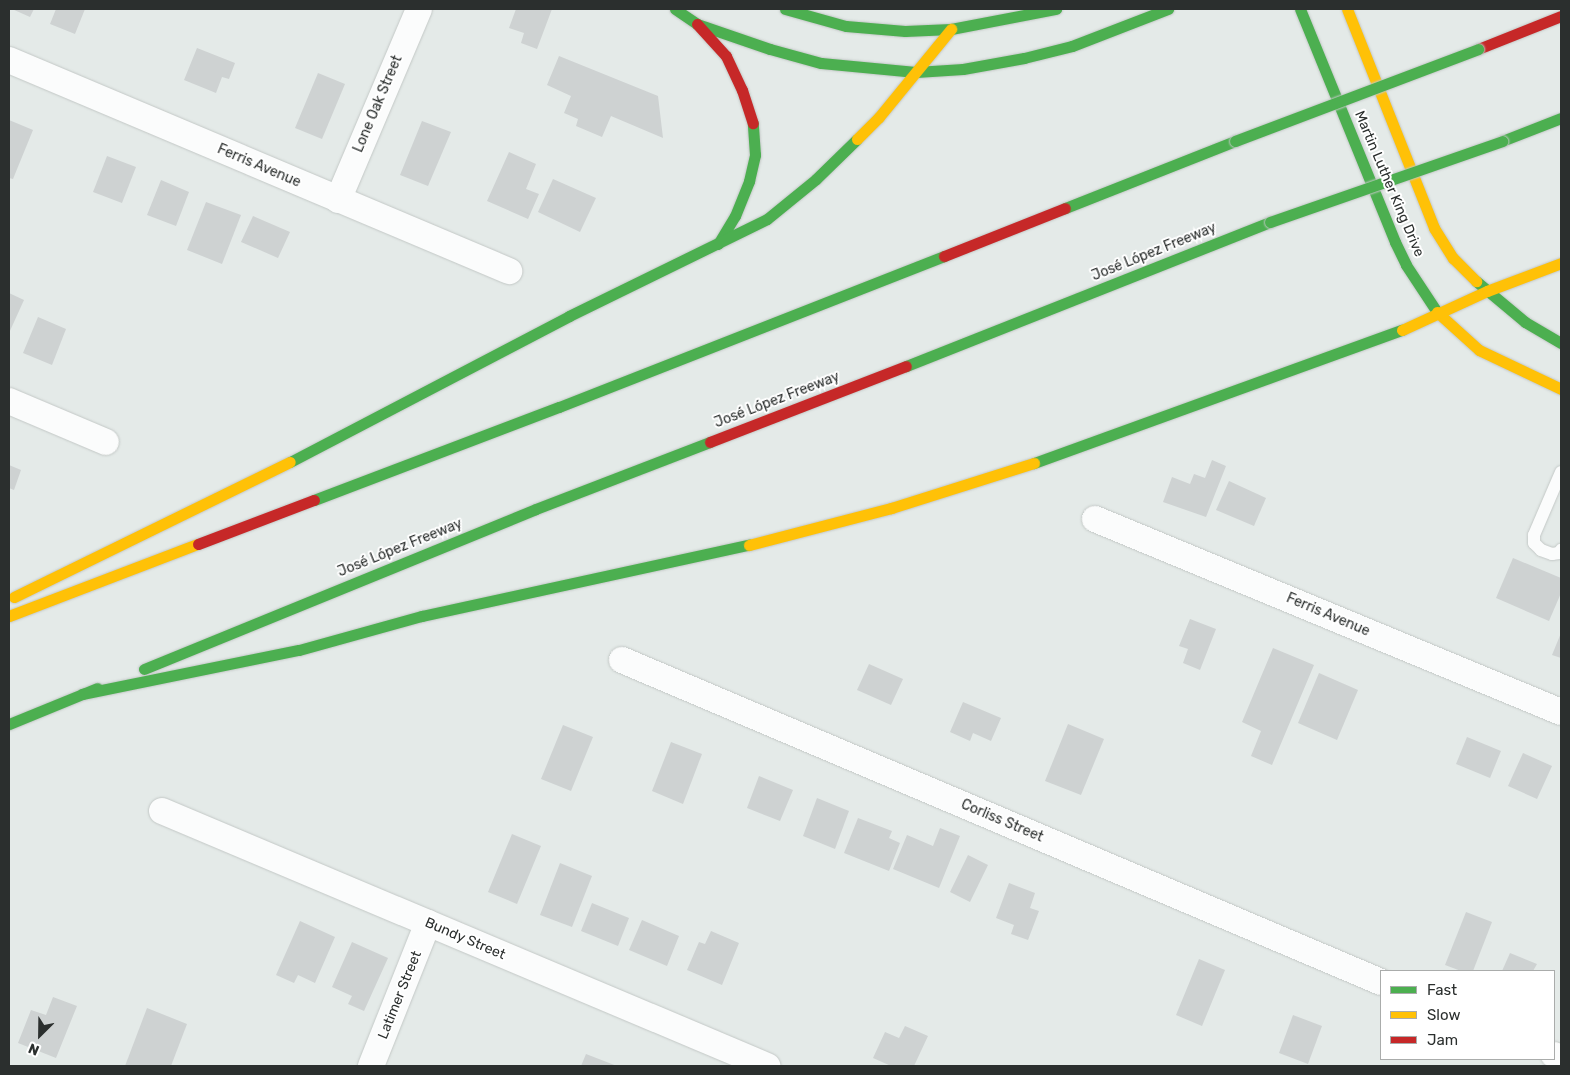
<!DOCTYPE html>
<meta charset="utf-8">
<style>
body{margin:0}
#map{position:relative;width:1570px;height:1075px;overflow:hidden;background:#e4eae8;font-family:Rubik,sans-serif}
div>[style]{position:absolute}
.building>*{inset:0;background:#ced2d2}
.roads{filter:drop-shadow(0 0 1px #c3c8c6) drop-shadow(0 0 1px #c3c8c6)}
.lane>*{height:12px;margin:-6px;padding:0 6px;transform-origin:6px;border-radius:6px;background:#fbfcfc}
.street>*{height:26px;margin:-13px;padding:0 13px;transform-origin:13px;border-radius:13px;background:#fbfcfc}
.fast>*{height:11px;margin:-5.5px;padding:0 5.5px;transform-origin:5.5px;border-radius:5.5px;background:#4caf50}
.slow>*{height:11px;margin:-5.5px;padding:0 5.5px;transform-origin:5.5px;border-radius:5.5px;background:#ffc107}
.jam>*{height:11px;margin:-5.5px;padding:0 5.5px;transform-origin:5.5px;border-radius:5.5px;background:#c62828}
.bridges{filter:drop-shadow(0 0 1px #c3c8c6) drop-shadow(0 0 1px #c3c8c6)}
.fast-bridge>*{height:11px;margin:-5.5px;padding:0 5.5px;transform-origin:5.5px;border-radius:5.5px;background:#4caf50}
span{translate:-50% -50%;white-space:nowrap;text-align:center;line-height:1.15;-webkit-text-stroke:4px #fff;paint-order:stroke}
.street-label{font-size:14px;color:#2b2f2e}
.frame{position:absolute;inset:0;border:10px solid #2b2f2e;pointer-events:none}
.legend{position:absolute;left:1380px;top:970px;width:175px;height:90px;box-sizing:border-box;background:#fff;border:1px solid #aaacab;margin:0;padding:6px 9px;list-style:none;font-size:15px;color:#2b2f2e}
.legend li{display:flex;align-items:center;gap:10px;height:25px}
.legend b{width:25px;border:1px solid #aaacab}
.north{position:absolute;left:15px;top:1010px;width:50px;height:50px;-webkit-text-stroke:4px #fff;paint-order:stroke;rotate:203deg;font-size:14px;font-weight:700;line-height:20px;text-align:center;color:#2b2f2e}
.north::after{content:'';display:block;margin:auto;width:18px;height:22px;background:#2b2f2e;clip-path:polygon(50% 0,100% 100%,50% 72%,0 100%)}
</style>
<div id="map">
<div class="building">
<i style="clip-path:polygon(12px 9px,34px 9px,30px 17px)"></i>
<i style="clip-path:polygon(56px 9px,85px 9px,75px 34px,50px 24px)"></i>
<i style="clip-path:polygon(516px 9px,552px 9px,537px 49px,521px 43px,524px 33px,509px 28px)"></i>
<i style="clip-path:polygon(197px 48px,235px 63px,229px 79px,222px 77px,216px 93px,184px 80px)"></i>
<i style="clip-path:polygon(559px 56px,658px 96px,663px 138px,611px 116px,602px 137px,576px 126px,578px 119px,564px 113px,571px 96px,547px 85px)"></i>
<i style="clip-path:polygon(318px 73px,345px 84px,322px 139px,295px 128px)"></i>
<i style="clip-path:polygon(9px 120px,33px 130px,13px 179px,9px 178px)"></i>
<i style="clip-path:polygon(422px 121px,451px 132px,428px 186px,400px 175px)"></i>
<i style="clip-path:polygon(509px 152px,536px 164px,526px 189px,539px 194px,528px 219px,487px 201px)"></i>
<i style="clip-path:polygon(107px 156px,136px 167px,122px 203px,93px 192px)"></i>
<i style="clip-path:polygon(553px 179px,596px 198px,580px 232px,538px 212px)"></i>
<i style="clip-path:polygon(161px 180px,189px 192px,176px 226px,147px 215px)"></i>
<i style="clip-path:polygon(206px 202px,241px 215px,222px 264px,187px 250px)"></i>
<i style="clip-path:polygon(253px 216px,290px 232px,278px 258px,241px 242px)"></i>
<i style="clip-path:polygon(9px 293px,24px 300px,9px 333px)"></i>
<i style="clip-path:polygon(38px 317px,66px 329px,52px 365px,23px 353px)"></i>
<i style="clip-path:polygon(1212px 460px,1226px 466px,1206px 517px,1163px 502px,1172px 477px,1190px 484px,1194px 474px,1205px 478px)"></i>
<i style="clip-path:polygon(9px 465px,21px 470px,14px 490px,9px 488px)"></i>
<i style="clip-path:polygon(1229px 481px,1266px 498px,1254px 526px,1216px 510px)"></i>
<i style="clip-path:polygon(1513px 558px,1561px 578px,1561px 593px,1549px 621px,1496px 598px)"></i>
<i style="clip-path:polygon(1190px 619px,1216px 629px,1200px 670px,1183px 663px,1188px 649px,1179px 646px)"></i>
<i style="clip-path:polygon(1561px 633px,1561px 658px,1552px 655px)"></i>
<i style="clip-path:polygon(1273px 648px,1314px 665px,1272px 765px,1251px 756px,1261px 731px,1242px 722px)"></i>
<i style="clip-path:polygon(869px 664px,903px 679px,891px 705px,857px 690px)"></i>
<i style="clip-path:polygon(1319px 673px,1358px 690px,1337px 740px,1298px 723px)"></i>
<i style="clip-path:polygon(963px 702px,1001px 718px,991px 741px,973px 733px,970px 741px,950px 732px)"></i>
<i style="clip-path:polygon(1068px 724px,1104px 739px,1081px 795px,1045px 781px)"></i>
<i style="clip-path:polygon(563px 725px,593px 737px,571px 791px,541px 779px)"></i>
<i style="clip-path:polygon(1467px 737px,1501px 751px,1490px 778px,1456px 764px)"></i>
<i style="clip-path:polygon(671px 742px,702px 754px,683px 804px,652px 791px)"></i>
<i style="clip-path:polygon(1523px 753px,1552px 766px,1537px 799px,1508px 786px)"></i>
<i style="clip-path:polygon(759px 776px,793px 790px,780px 821px,747px 808px)"></i>
<i style="clip-path:polygon(817px 798px,849px 811px,835px 849px,803px 836px)"></i>
<i style="clip-path:polygon(858px 818px,892px 831px,889px 838px,900px 843px,889px 871px,844px 853px)"></i>
<i style="clip-path:polygon(940px 828px,960px 836px,939px 888px,893px 869px,907px 835px,933px 846px)"></i>
<i style="clip-path:polygon(512px 834px,541px 846px,517px 904px,488px 892px)"></i>
<i style="clip-path:polygon(968px 855px,988px 865px,970px 902px,950px 892px)"></i>
<i style="clip-path:polygon(560px 863px,592px 876px,572px 927px,540px 915px)"></i>
<i style="clip-path:polygon(1009px 883px,1035px 893px,1030px 908px,1039px 911px,1028px 940px,1011px 934px,1014px 925px,996px 918px)"></i>
<i style="clip-path:polygon(592px 903px,629px 918px,618px 946px,581px 931px)"></i>
<i style="clip-path:polygon(1466px 912px,1492px 922px,1473px 971px,1461px 971px,1445px 965px)"></i>
<i style="clip-path:polygon(642px 920px,679px 936px,667px 966px,629px 950px)"></i>
<i style="clip-path:polygon(300px 921px,335px 937px,315px 983px,298px 975px,294px 983px,276px 975px)"></i>
<i style="clip-path:polygon(711px 931px,739px 943px,722px 985px,687px 970px,699px 942px,705px 944px)"></i>
<i style="clip-path:polygon(352px 942px,388px 958px,364px 1011px,348px 1004px,352px 996px,332px 987px)"></i>
<i style="clip-path:polygon(1510px 953px,1537px 964px,1533px 971px,1502px 971px)"></i>
<i style="clip-path:polygon(1199px 959px,1225px 970px,1202px 1026px,1176px 1015px)"></i>
<i style="clip-path:polygon(53px 997px,77px 1006px,56px 1058px,18px 1043px,31px 1010px,46px 1015px)"></i>
<i style="clip-path:polygon(147px 1008px,187px 1024px,171px 1066px,125px 1066px)"></i>
<i style="clip-path:polygon(1293px 1015px,1322px 1026px,1308px 1064px,1279px 1053px)"></i>
<i style="clip-path:polygon(905px 1026px,928px 1036px,914px 1066px,891px 1066px,873px 1058px,885px 1032px,899px 1038px)"></i>
<i style="clip-path:polygon(586px 1054px,617px 1066px,581px 1066px)"></i>
</div>
<div class="roads">
<div class="lane">
<i style="left:1561px;top:472px;width:69px;rotate:113.2deg"></i>
<i style="left:1534px;top:535px;width:8px;rotate:90deg"></i>
<i style="left:1534px;top:543px;width:10px;rotate:45deg"></i>
<i style="left:1541px;top:550px;width:12px;rotate:20deg"></i>
<i style="left:1552px;top:554px;width:7px;rotate:-8deg"></i>
<i style="left:1559px;top:553px;width:4px;rotate:-56deg"></i>
</div>
<div class="street">
<i style="left:9px;top:60px;width:543px;rotate:22.88deg"></i>
<i style="left:338px;top:200px;width:207px;rotate:-67deg"></i>
<i style="left:9px;top:401px;width:105px;rotate:22.9deg"></i>
<i style="left:1095px;top:519px;width:504px;rotate:22.5deg"></i>
<i style="left:622px;top:660px;width:824px;rotate:22.99deg"></i>
<i style="left:162px;top:811px;width:657px;rotate:22.85deg"></i>
<i style="left:1554px;top:1055px;width:8px;rotate:23deg"></i>
<i style="left:371px;top:1066px;width:154px;rotate:-68.3deg"></i>
</div>
<div class="fast">
<i style="left:675px;top:9px;width:27px;rotate:34deg"></i>
<i style="left:697px;top:24px;width:77px;rotate:18.9deg"></i>
<i style="left:770px;top:49px;width:53px;rotate:15.4deg"></i>
<i style="left:821px;top:63px;width:95px;rotate:5.4deg"></i>
<i style="left:916px;top:72px;width:47px;rotate:-3.7deg"></i>
<i style="left:963px;top:69px;width:62px;rotate:-10.2deg"></i>
<i style="left:1024px;top:58px;width:49px;rotate:-14deg"></i>
<i style="left:1072px;top:46px;width:103px;rotate:-21.1deg"></i>
<i style="left:785px;top:9px;width:63px;rotate:15.6deg"></i>
<i style="left:846px;top:26px;width:59px;rotate:4.8deg"></i>
<i style="left:905px;top:31px;width:46px;rotate:-2.5deg"></i>
<i style="left:951px;top:29px;width:107px;rotate:-10.8deg"></i>
<i style="left:1300px;top:9px;width:252px;rotate:67.8deg"></i>
<i style="left:1395px;top:242px;width:25px;rotate:64deg"></i>
<i style="left:1406px;top:265px;width:56px;rotate:56.6deg"></i>
<i style="left:1502px;top:141px;width:63px;rotate:-21.3deg"></i>
<i style="left:1065px;top:208px;width:183px;rotate:-21.5deg"></i>
<i style="left:718px;top:244px;width:33px;rotate:-59deg"></i>
<i style="left:735px;top:216px;width:38px;rotate:-68deg"></i>
<i style="left:749px;top:181px;width:27px;rotate:-77deg"></i>
<i style="left:755px;top:155px;width:32px;rotate:-94deg"></i>
<i style="left:1476px;top:281px;width:64px;rotate:39.9deg"></i>
<i style="left:1525px;top:322px;width:42px;rotate:30.3deg"></i>
<i style="left:906px;top:366px;width:391px;rotate:-21.6deg"></i>
<i style="left:290px;top:462px;width:315px;rotate:-27.6deg"></i>
<i style="left:569px;top:316px;width:220px;rotate:-26.1deg"></i>
<i style="left:767px;top:219px;width:63px;rotate:-39.2deg"></i>
<i style="left:816px;top:179px;width:57px;rotate:-44.3deg"></i>
<i style="left:1034px;top:463px;width:391px;rotate:-19.9deg"></i>
<i style="left:314px;top:500px;width:262px;rotate:-20.8deg"></i>
<i style="left:559px;top:407px;width:414px;rotate:-21.4deg"></i>
<i style="left:144px;top:669px;width:423px;rotate:-22.2deg"></i>
<i style="left:536px;top:509px;width:186px;rotate:-21.1deg"></i>
<i style="left:82px;top:694px;width:221px;rotate:-11.5deg"></i>
<i style="left:299px;top:650px;width:128px;rotate:-15.5deg"></i>
<i style="left:422px;top:616px;width:335px;rotate:-12.3deg"></i>
<i style="left:9px;top:724px;width:95px;rotate:-22.2deg"></i>
</div>
<div class="slow">
<i style="left:1347px;top:9px;width:236px;rotate:68.3deg"></i>
<i style="left:1434px;top:228px;width:36px;rotate:58deg"></i>
<i style="left:1453px;top:258px;width:33px;rotate:45deg"></i>
<i style="left:857px;top:139px;width:31px;rotate:-45deg"></i>
<i style="left:879px;top:117px;width:114px;rotate:-50.7deg"></i>
<i style="left:1437px;top:312px;width:57px;rotate:42.1deg"></i>
<i style="left:1479px;top:350px;width:91px;rotate:25.4deg"></i>
<i style="left:1402px;top:330px;width:94px;rotate:-24.6deg"></i>
<i style="left:1487px;top:291px;width:79px;rotate:-20.7deg"></i>
<i style="left:749px;top:545px;width:147px;rotate:-14.6deg"></i>
<i style="left:891px;top:508px;width:150px;rotate:-17.5deg"></i>
<i style="left:14px;top:597px;width:307px;rotate:-26.1deg"></i>
<i style="left:9px;top:616px;width:202px;rotate:-20.9deg"></i>
</div>
<div class="jam">
<i style="left:697px;top:24px;width:43px;rotate:47.8deg"></i>
<i style="left:726px;top:56px;width:38px;rotate:65deg"></i>
<i style="left:742px;top:90px;width:35px;rotate:72deg"></i>
<i style="left:1478px;top:49px;width:89px;rotate:-21.7deg"></i>
<i style="left:944px;top:256px;width:130px;rotate:-21.6deg"></i>
<i style="left:710px;top:442px;width:210px;rotate:-21.2deg"></i>
<i style="left:198px;top:544px;width:124px;rotate:-20.8deg"></i>
</div>
</div>
<div class="bridges">
<div class="fast-bridge">
<i style="left:1235px;top:141px;width:260px;rotate:-20.7deg"></i>
<i style="left:1270px;top:222px;width:246px;rotate:-19.2deg"></i>
</div>
</div>
<div class="street-label">
<span style="left:378px;top:104px;rotate:-67deg">Lone Oak Street</span>
<span style="left:259px;top:166px;rotate:23deg">Ferris Avenue</span>
<span style="left:1389px;top:184px;rotate:67deg">Martin Luther King Drive</span>
<span style="left:1154px;top:252px;rotate:-22deg">José López Freeway</span>
<span style="left:777px;top:400px;rotate:-21deg">José López Freeway</span>
<span style="left:400px;top:548px;rotate:-22deg">José López Freeway</span>
<span style="left:1328px;top:615px;rotate:23deg">Ferris Avenue</span>
<span style="left:1002px;top:821px;rotate:23deg">Corliss Street</span>
<span style="left:465px;top:939px;rotate:23deg">Bundy Street</span>
<span style="left:400px;top:995px;rotate:-68deg">Latimer Street</span>
</div>
<div class="frame"></div>
<ul class="legend">
<li><b style="height:6px;background:#4caf50"></b>Fast</li>
<li><b style="height:6px;background:#ffc107"></b>Slow</li>
<li><b style="height:6px;background:#c62828"></b>Jam</li>
</ul>
<div class="north">N</div>
</div>
